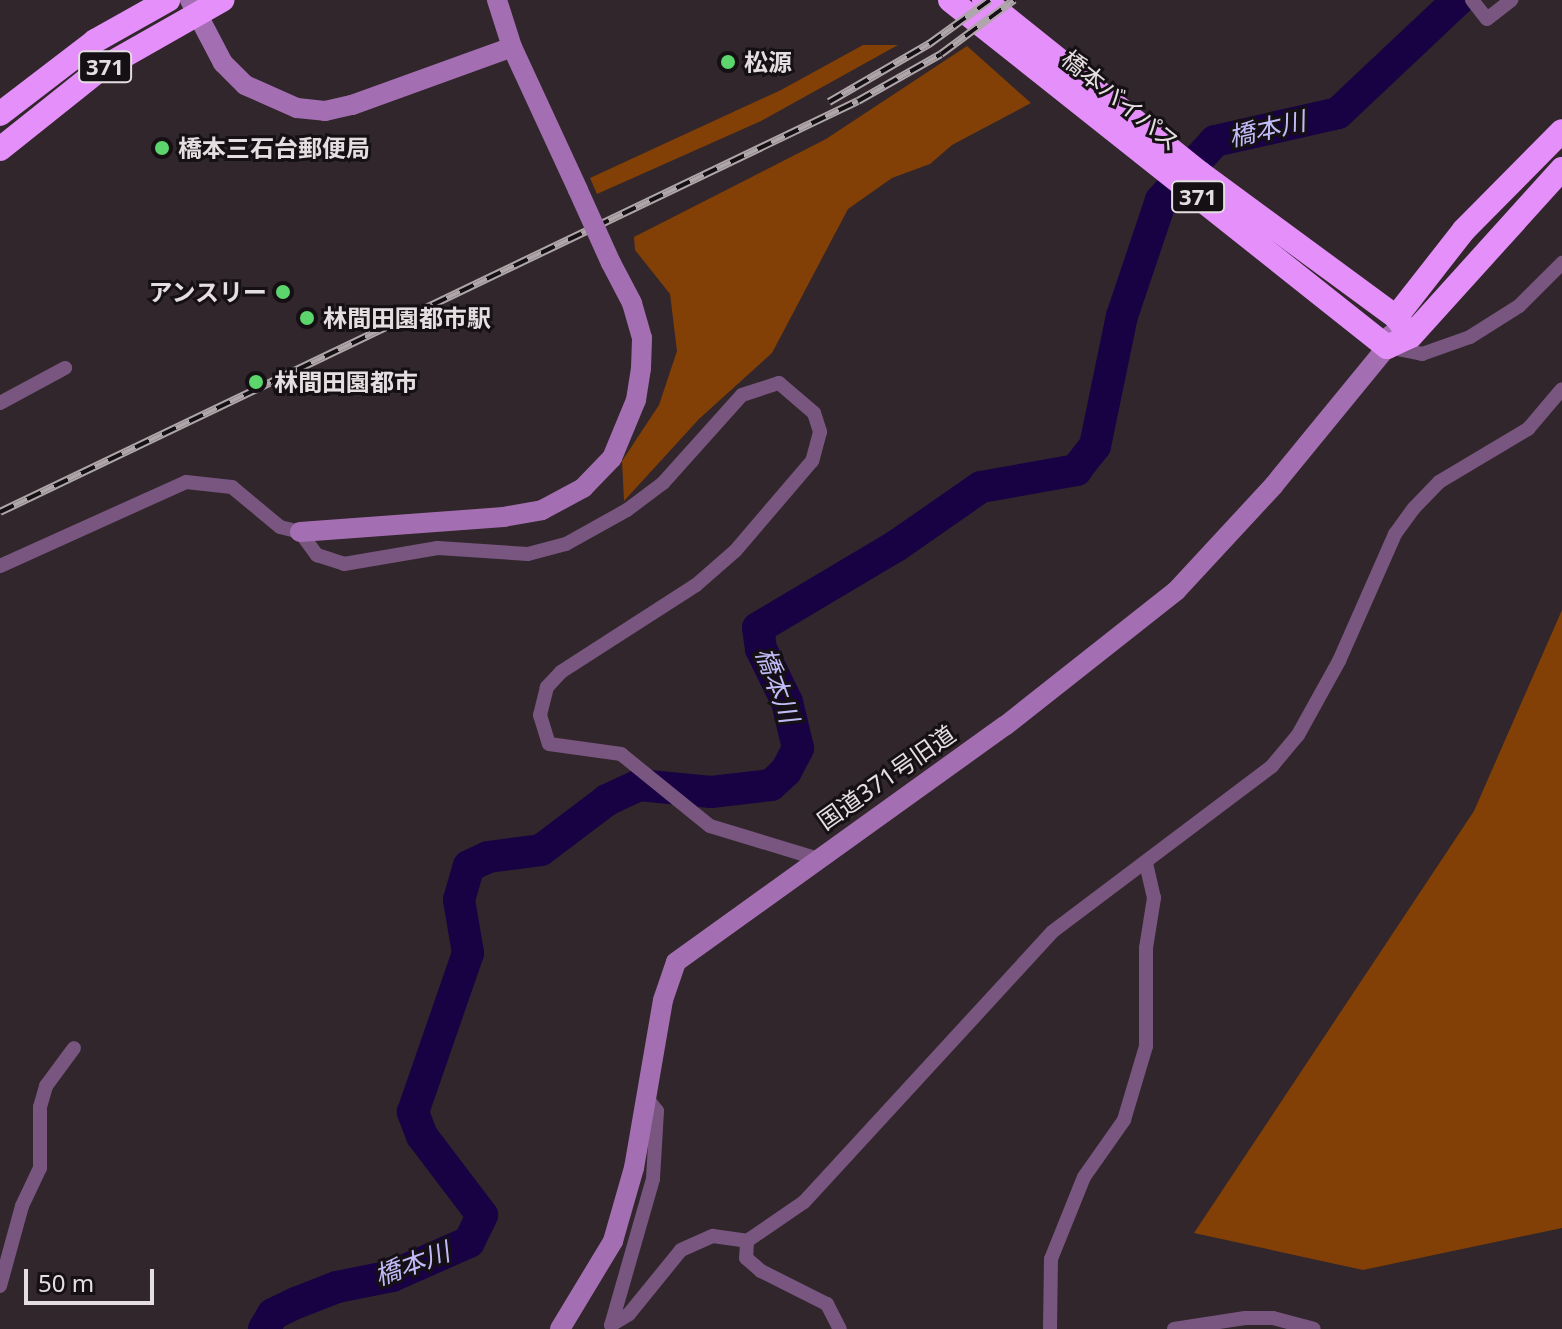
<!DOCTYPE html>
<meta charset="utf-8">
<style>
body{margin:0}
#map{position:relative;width:1562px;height:1329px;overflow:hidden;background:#31262b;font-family:"Noto Sans","Noto Sans JP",sans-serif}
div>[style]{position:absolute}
.forest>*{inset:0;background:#823f06}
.river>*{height:32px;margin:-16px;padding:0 16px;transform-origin:16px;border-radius:16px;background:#180244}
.street>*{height:14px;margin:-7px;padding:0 7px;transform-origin:7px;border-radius:7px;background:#785680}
.secondary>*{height:20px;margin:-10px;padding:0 10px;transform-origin:10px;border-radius:10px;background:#a46eb2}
.highway>*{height:24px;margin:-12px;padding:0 12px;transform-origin:12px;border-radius:12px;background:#e590fa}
.rail>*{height:8px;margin-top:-4px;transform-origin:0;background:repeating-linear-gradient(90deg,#151013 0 15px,#aea6a9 0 30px);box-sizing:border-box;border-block:2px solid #aea6a9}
.secondary-bridge>*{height:20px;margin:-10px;padding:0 10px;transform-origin:10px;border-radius:10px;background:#a46eb2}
.dots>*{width:22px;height:22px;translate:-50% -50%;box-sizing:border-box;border:4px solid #151013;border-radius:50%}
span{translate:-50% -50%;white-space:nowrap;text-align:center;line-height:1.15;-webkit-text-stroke:6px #151013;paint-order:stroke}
.shield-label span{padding:2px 6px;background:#151013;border:2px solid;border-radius:6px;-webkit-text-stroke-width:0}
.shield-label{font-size:22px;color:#e5dee1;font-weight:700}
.poi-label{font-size:24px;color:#e5dee1;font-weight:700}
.left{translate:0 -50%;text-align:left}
.right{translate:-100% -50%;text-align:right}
.street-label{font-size:24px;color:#e5dee1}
.water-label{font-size:26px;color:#c1bcf8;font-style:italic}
.scale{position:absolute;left:24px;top:1269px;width:130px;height:36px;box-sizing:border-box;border:4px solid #e5dee1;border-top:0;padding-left:10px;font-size:24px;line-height:28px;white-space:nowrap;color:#e5dee1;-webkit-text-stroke:6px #151013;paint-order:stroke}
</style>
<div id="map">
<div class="forest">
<i style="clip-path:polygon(863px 45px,898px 45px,761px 121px,597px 194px,590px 178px,781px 90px)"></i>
<i style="clip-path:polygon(967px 46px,1031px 103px,952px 145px,930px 164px,892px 178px,848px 209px,772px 353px,699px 419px,624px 501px,622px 461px,659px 405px,677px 351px,670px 294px,635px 250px,634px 237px,826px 139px)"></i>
<i style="clip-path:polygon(1562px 610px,1562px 1228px,1363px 1270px,1194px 1233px,1474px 811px)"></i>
</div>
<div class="river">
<i style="left:264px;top:1329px;width:17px;rotate:-59deg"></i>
<i style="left:273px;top:1314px;width:25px;rotate:-26deg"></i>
<i style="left:296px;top:1303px;width:44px;rotate:-21.3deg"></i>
<i style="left:337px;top:1287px;width:56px;rotate:-11.3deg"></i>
<i style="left:392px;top:1276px;width:84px;rotate:-23.8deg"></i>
<i style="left:469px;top:1242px;width:30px;rotate:-64deg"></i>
<i style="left:482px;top:1215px;width:99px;rotate:-127.2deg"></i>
<i style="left:422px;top:1136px;width:26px;rotate:-111deg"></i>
<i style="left:413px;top:1112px;width:168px;rotate:-70.9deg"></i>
<i style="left:468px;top:953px;width:54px;rotate:-99.6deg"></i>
<i style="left:459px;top:900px;width:35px;rotate:-74deg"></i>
<i style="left:469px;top:866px;width:21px;rotate:-25deg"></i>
<i style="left:488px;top:857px;width:53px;rotate:-7.5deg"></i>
<i style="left:541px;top:850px;width:83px;rotate:-37.1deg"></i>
<i style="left:607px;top:800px;width:35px;rotate:-25deg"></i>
<i style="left:639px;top:785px;width:72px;rotate:5.6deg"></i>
<i style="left:711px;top:792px;width:60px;rotate:-6.7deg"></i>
<i style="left:771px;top:785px;width:21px;rotate:-43deg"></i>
<i style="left:786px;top:771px;width:26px;rotate:-62deg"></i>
<i style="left:798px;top:748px;width:47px;rotate:-103.4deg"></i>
<i style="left:787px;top:702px;width:59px;rotate:-116.1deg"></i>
<i style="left:761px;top:649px;width:21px;rotate:-98deg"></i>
<i style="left:758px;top:628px;width:161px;rotate:-30.7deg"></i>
<i style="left:896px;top:546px;width:103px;rotate:-34.8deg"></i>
<i style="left:981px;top:487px;width:97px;rotate:-10.1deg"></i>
<i style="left:1076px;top:470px;width:31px;rotate:-52deg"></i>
<i style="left:1095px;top:446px;width:133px;rotate:-78.3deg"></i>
<i style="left:1122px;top:316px;width:122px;rotate:-71.4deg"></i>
<i style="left:1161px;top:200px;width:80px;rotate:-47.5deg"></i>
<i style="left:1215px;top:141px;width:126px;rotate:-12.8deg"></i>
<i style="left:1338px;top:113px;width:165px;rotate:-43.3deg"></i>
</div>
<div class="street">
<i style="left:1472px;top:0;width:24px;rotate:52deg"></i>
<i style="left:1487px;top:19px;width:31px;rotate:-38deg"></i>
<i style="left:1387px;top:347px;width:36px;rotate:11deg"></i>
<i style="left:1422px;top:354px;width:51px;rotate:-19.5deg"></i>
<i style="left:1470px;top:337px;width:58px;rotate:-32.3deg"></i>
<i style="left:1519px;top:306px;width:61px;rotate:-45deg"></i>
<i style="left:0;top:403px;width:74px;rotate:-28.3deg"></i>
<i style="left:0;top:566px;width:204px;rotate:-24.3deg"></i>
<i style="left:186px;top:482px;width:46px;rotate:6.2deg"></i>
<i style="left:232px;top:487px;width:62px;rotate:39.8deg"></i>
<i style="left:280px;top:527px;width:21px;rotate:14deg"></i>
<i style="left:300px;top:532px;width:29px;rotate:54deg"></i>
<i style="left:317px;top:555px;width:28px;rotate:18deg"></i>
<i style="left:344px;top:564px;width:95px;rotate:-9.7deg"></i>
<i style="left:438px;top:548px;width:90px;rotate:3.8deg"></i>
<i style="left:528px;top:554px;width:39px;rotate:-15deg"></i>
<i style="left:566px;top:544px;width:70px;rotate:-29.1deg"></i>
<i style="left:627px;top:510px;width:45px;rotate:-36.9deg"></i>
<i style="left:663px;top:483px;width:118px;rotate:-48.1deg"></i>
<i style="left:742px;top:395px;width:39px;rotate:-18deg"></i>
<i style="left:779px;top:383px;width:46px;rotate:40.6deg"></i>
<i style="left:814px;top:413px;width:20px;rotate:72deg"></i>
<i style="left:820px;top:432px;width:30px;rotate:105deg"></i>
<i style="left:812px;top:461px;width:118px;rotate:130.5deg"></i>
<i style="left:735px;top:551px;width:52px;rotate:138.9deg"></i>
<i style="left:696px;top:585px;width:161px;rotate:147.2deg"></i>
<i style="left:561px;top:672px;width:21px;rotate:133deg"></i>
<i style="left:547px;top:687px;width:29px;rotate:104deg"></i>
<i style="left:540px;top:715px;width:30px;rotate:73deg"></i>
<i style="left:549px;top:744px;width:73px;rotate:7.9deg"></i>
<i style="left:621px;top:754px;width:114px;rotate:39deg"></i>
<i style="left:710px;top:826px;width:110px;rotate:16.9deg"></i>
<i style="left:646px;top:1097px;width:18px;rotate:52deg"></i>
<i style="left:657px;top:1111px;width:68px;rotate:93.4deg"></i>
<i style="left:653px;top:1179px;width:152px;rotate:106deg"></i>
<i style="left:611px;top:1325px;width:21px;rotate:-31deg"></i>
<i style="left:629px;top:1314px;width:82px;rotate:-50.9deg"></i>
<i style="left:681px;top:1250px;width:35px;rotate:-24deg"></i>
<i style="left:713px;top:1236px;width:34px;rotate:8deg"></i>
<i style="left:747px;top:1241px;width:69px;rotate:-34.4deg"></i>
<i style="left:804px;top:1202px;width:367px;rotate:-47.4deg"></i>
<i style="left:1052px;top:932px;width:276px;rotate:-37deg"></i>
<i style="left:1272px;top:766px;width:40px;rotate:-50deg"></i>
<i style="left:1298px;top:735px;width:85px;rotate:-61deg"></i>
<i style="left:1339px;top:661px;width:139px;rotate:-66.2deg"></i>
<i style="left:1395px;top:534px;width:32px;rotate:-54deg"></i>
<i style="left:1414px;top:508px;width:36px;rotate:-46deg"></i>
<i style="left:1439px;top:482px;width:104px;rotate:-30.8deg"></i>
<i style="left:1528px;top:429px;width:52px;rotate:-49.6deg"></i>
<i style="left:747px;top:1241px;width:17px;rotate:93deg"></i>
<i style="left:746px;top:1258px;width:20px;rotate:41deg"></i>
<i style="left:761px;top:1271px;width:74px;rotate:26.6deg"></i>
<i style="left:827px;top:1304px;width:28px;rotate:63deg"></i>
<i style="left:0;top:1286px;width:83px;rotate:-74.6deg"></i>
<i style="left:22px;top:1206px;width:42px;rotate:-64.7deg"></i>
<i style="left:40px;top:1168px;width:61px;rotate:-90deg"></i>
<i style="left:40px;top:1107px;width:22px;rotate:-74deg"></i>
<i style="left:46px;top:1086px;width:47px;rotate:-53.6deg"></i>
<i style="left:1050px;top:1329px;width:70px;rotate:-89.2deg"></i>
<i style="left:1051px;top:1259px;width:88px;rotate:-68.1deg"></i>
<i style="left:1084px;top:1177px;width:70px;rotate:-54.9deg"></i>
<i style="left:1124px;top:1120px;width:77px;rotate:-73.4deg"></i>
<i style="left:1146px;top:1046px;width:98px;rotate:-90deg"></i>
<i style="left:1146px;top:948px;width:51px;rotate:-80.9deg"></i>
<i style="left:1154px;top:898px;width:36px;rotate:-103deg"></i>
<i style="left:1174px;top:1329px;width:72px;rotate:-8.8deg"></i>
<i style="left:1245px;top:1318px;width:28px"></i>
<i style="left:1273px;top:1318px;width:42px;rotate:15deg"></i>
</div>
<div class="secondary">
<i style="left:190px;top:0;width:71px;rotate:62.4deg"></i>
<i style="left:223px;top:63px;width:31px;rotate:45deg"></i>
<i style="left:245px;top:85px;width:57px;rotate:23.9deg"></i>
<i style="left:297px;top:108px;width:28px;rotate:6deg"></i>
<i style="left:325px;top:111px;width:28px;rotate:-13deg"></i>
<i style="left:352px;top:105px;width:170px;rotate:-19.9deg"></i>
<i style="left:497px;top:0;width:49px;rotate:72.3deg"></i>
<i style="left:512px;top:47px;width:157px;rotate:65.2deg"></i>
<i style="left:300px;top:532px;width:204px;rotate:-4.2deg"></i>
<i style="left:503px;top:517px;width:40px;rotate:-10deg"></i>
<i style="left:542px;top:510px;width:47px;rotate:-28.2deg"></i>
<i style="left:583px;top:488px;width:42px;rotate:-46deg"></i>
<i style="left:612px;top:458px;width:63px;rotate:-67.5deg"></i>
<i style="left:636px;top:400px;width:32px;rotate:-81deg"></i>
<i style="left:641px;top:368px;width:30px;rotate:-88deg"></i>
<i style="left:642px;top:338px;width:36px;rotate:-106deg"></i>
<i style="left:632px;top:303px;width:45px;rotate:-117.7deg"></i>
<i style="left:560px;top:1329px;width:103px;rotate:-58.9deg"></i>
<i style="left:613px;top:1241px;width:76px;rotate:-74deg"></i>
<i style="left:634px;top:1168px;width:170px;rotate:-80.2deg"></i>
<i style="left:663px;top:1000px;width:40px;rotate:-71.1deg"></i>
<i style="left:676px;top:962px;width:405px;rotate:-35.7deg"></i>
<i style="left:1005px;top:726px;width:218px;rotate:-38.3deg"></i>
<i style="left:1176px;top:591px;width:144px;rotate:-47.2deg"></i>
<i style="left:1274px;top:485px;width:178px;rotate:-50.7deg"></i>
<i style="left:1387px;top:347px;width:13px;rotate:-72deg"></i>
</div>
<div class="highway">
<i style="left:950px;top:0;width:558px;rotate:38.45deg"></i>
<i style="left:1387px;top:347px;width:26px;rotate:-25deg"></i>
<i style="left:1411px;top:336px;width:225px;rotate:-47.9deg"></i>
<i style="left:984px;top:0;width:277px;rotate:38.7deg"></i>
<i style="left:1200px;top:173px;width:243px;rotate:36.3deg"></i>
<i style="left:1396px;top:317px;width:24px;rotate:52deg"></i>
<i style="left:0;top:114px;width:120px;rotate:-37.5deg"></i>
<i style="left:95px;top:41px;width:84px;rotate:-29.3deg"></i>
<i style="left:0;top:149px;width:127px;rotate:-38.6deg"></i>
<i style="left:99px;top:70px;width:142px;rotate:-29.6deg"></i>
<i style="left:1396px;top:317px;width:110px;rotate:-52deg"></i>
<i style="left:1464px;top:230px;width:139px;rotate:-45.3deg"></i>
</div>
<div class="rail">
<i style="left:829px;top:102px;width:116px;rotate:-30.1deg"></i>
<i style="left:929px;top:44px;width:75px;rotate:-35.8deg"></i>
<i style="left:0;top:512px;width:951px;rotate:-25.6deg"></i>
<i style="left:858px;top:101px;width:95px;rotate:-29.5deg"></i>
<i style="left:941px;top:54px;width:91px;rotate:-36.5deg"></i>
</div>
<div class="secondary-bridge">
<i style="left:578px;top:190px;width:80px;rotate:65.7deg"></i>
</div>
<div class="dots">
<i style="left:728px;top:62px;background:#5cd56d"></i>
<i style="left:162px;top:148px;background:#5cd56d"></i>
<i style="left:283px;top:292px;background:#5cd56d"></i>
<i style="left:307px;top:318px;background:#5cd56d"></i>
<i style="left:256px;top:382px;background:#5cd56d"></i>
</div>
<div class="shield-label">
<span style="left:105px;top:67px">371</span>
<span style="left:1198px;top:197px">371</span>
</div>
<div class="poi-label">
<span class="left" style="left:744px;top:62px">松源</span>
<span class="left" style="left:178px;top:148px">橋本三石台郵便局</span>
<span class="right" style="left:267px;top:292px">アンスリー</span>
<span class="left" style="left:323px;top:318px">林間田園都市駅</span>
<span class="left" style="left:274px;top:382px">林間田園都市</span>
</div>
<div class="street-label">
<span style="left:1121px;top:100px;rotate:39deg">橋本バイパス</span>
<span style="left:886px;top:777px;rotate:-35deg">国道371号旧道</span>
</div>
<div class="water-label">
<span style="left:1267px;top:129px;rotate:-13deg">橋本川</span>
<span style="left:777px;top:685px;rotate:70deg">橋本川</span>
<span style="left:412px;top:1264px;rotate:-20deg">橋本川</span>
</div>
<div class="scale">50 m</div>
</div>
